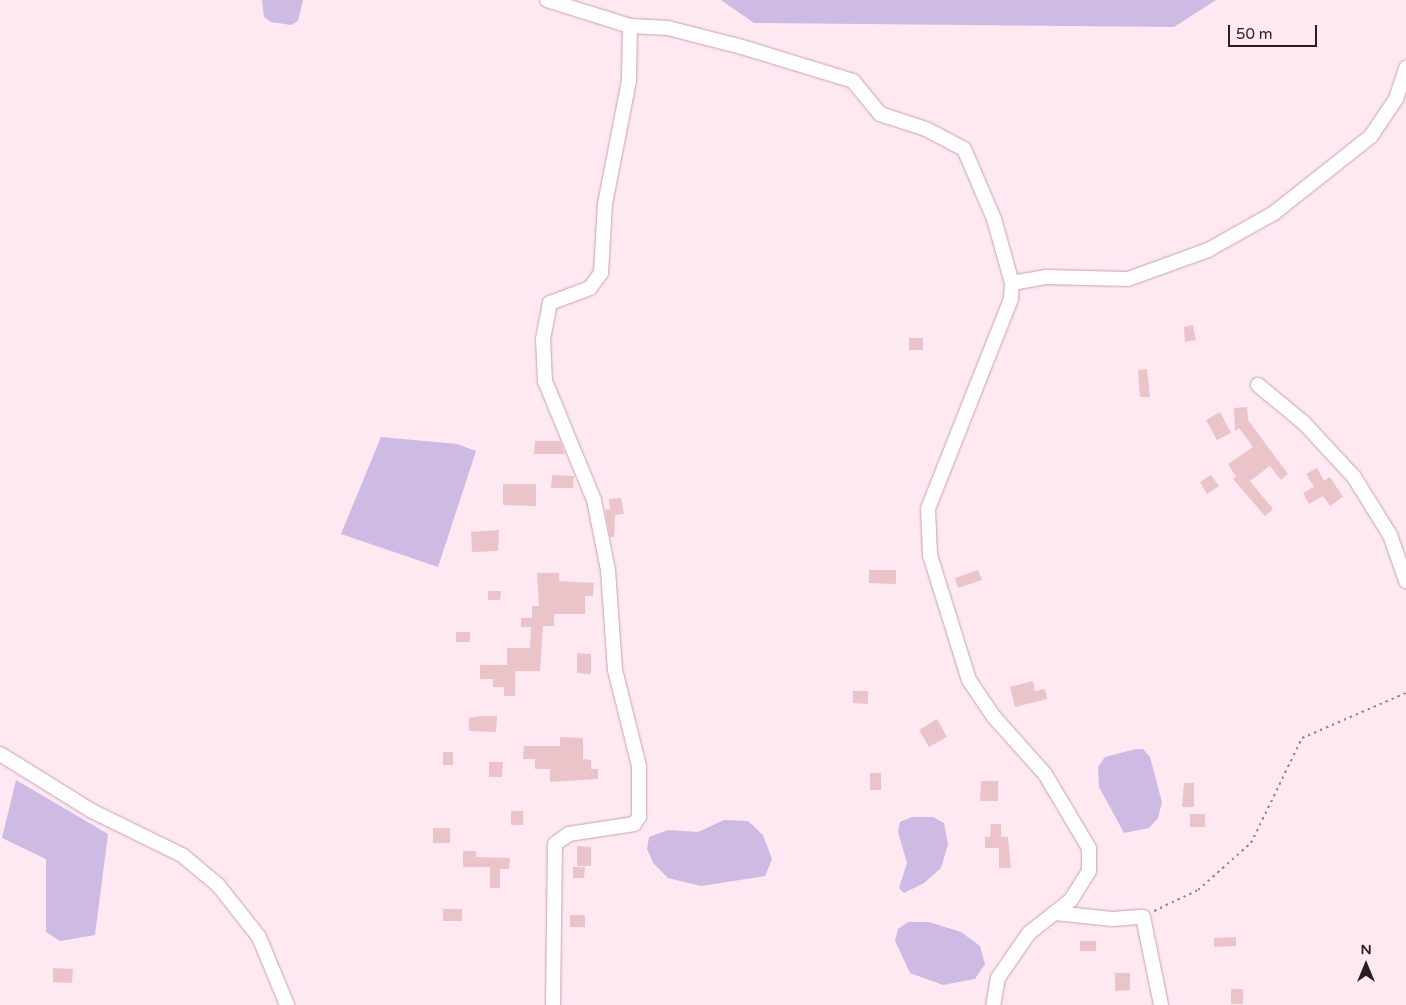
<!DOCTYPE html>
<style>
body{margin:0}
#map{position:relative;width:1406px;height:1005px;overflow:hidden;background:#fee8f2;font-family:"Varela Round",sans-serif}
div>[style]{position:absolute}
.water>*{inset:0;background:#cdbbe3}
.building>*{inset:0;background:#ebc4ca}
.path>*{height:2px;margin-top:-1px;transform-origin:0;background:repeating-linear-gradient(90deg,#97868e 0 2.5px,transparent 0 6.5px)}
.roads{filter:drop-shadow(0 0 1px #c4a3b3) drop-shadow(0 0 1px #c4a3b3)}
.minor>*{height:14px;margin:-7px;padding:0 7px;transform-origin:7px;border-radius:7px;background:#fff}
span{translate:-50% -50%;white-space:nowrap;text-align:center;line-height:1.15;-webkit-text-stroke:4px #fee8f2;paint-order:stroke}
.north{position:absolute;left:1341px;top:940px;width:50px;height:50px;-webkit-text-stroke:4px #fee8f2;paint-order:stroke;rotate:0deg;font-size:14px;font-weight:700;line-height:20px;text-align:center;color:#2a1d23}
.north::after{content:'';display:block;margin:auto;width:18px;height:22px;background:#2a1d23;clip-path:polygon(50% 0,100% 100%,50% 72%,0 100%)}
.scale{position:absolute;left:1228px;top:25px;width:89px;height:22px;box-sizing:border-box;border:2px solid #2a1d23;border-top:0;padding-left:6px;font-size:15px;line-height:18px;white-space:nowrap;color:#2a1d23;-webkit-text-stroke:4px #fee8f2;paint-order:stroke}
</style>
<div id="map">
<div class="water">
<i style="clip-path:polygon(262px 0,303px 0,298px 21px,291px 25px,271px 22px,264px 17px)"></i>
<i style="clip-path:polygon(721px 0,1216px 0,1174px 27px,754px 23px)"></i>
<i style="clip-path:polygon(381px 437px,457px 444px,476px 451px,438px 567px,341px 534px)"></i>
<i style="clip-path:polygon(1136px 749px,1143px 749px,1150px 757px,1162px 802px,1158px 818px,1149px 828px,1124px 833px,1099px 787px,1098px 767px,1105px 757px)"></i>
<i style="clip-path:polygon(16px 780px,108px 834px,95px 935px,60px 941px,46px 932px,46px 859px,2px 838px)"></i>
<i style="clip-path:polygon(912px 817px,933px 817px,944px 823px,948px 844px,941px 868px,924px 883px,904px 893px,899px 888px,907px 863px,898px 832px,900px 822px)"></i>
<i style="clip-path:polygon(724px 820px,748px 821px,763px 835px,772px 859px,765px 876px,701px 886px,668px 878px,653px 863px,647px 849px,649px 837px,668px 830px,698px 832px)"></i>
<i style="clip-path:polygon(908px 922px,929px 922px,961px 932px,980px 946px,985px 964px,975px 979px,943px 985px,910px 973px,895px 941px,898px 929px)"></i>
</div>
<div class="building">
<i style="clip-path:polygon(1193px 325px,1196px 340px,1185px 342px,1184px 327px)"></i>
<i style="clip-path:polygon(909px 338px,923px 338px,923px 350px,909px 350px)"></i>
<i style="clip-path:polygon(1147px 369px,1150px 397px,1140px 397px,1138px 370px)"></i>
<i style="clip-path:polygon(1247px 407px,1248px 420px,1288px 474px,1281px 480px,1270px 466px,1250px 481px,1273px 509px,1265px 516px,1233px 479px,1236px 477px,1228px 464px,1253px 447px,1239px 428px,1235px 431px,1234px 408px)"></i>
<i style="clip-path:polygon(1220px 412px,1231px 433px,1217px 440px,1206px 420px)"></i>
<i style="clip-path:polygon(535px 441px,560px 441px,565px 454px,534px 454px)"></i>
<i style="clip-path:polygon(1317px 468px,1324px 481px,1330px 477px,1343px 497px,1330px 506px,1323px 496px,1309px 504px,1303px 493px,1314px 487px,1306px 474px)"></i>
<i style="clip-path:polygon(552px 475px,574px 476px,573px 488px,551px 488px)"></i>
<i style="clip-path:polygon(1211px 475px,1219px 486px,1207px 494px,1200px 482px)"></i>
<i style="clip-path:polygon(503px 484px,536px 484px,536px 506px,503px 505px)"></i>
<i style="clip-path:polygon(621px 498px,624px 514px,615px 515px,614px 537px,610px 537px,605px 510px,610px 509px,609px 499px)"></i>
<i style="clip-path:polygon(499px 530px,498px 551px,472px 552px,471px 532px)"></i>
<i style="clip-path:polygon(869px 570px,896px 570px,896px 584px,869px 583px)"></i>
<i style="clip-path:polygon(978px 570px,982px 580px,958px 588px,955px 578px)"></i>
<i style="clip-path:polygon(537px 573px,559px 573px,559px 581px,594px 583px,593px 596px,585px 596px,585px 614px,554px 614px,554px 626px,543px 626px,540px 671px,515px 671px,515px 696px,504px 696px,504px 687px,493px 687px,493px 679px,480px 679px,480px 665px,507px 665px,507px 648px,530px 648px,531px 627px,521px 627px,521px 618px,532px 618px,532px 606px,539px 606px)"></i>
<i style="clip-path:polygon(488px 591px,501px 591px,500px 600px,488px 600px)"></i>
<i style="clip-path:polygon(456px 632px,470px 632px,470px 642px,456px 642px)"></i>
<i style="clip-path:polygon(577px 653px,591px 654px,591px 674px,577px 673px)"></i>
<i style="clip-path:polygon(1033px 681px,1035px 691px,1045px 689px,1047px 699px,1015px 707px,1010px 687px)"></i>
<i style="clip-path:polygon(853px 691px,868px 691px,868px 704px,853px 703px)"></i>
<i style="clip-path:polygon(480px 716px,497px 716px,496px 732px,469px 731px,469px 718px)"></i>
<i style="clip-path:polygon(937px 719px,947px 737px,929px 747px,919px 730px)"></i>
<i style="clip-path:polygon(560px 737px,583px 738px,583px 759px,591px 760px,591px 769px,598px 769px,598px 779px,550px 782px,550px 769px,535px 769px,535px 759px,523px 759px,524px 746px,560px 746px)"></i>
<i style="clip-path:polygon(443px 752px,453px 752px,453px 765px,443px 765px)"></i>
<i style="clip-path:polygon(489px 762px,503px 762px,502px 777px,489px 777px)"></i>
<i style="clip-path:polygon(870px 773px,881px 773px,881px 790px,870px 790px)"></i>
<i style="clip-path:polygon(981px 781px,998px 781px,998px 801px,980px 801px)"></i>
<i style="clip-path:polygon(1184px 783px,1194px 783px,1194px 807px,1182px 807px)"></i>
<i style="clip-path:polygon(511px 811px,523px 811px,523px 825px,511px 825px)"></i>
<i style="clip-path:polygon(1190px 814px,1205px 814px,1205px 827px,1190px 827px)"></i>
<i style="clip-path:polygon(991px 824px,1001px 824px,1001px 837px,1008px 837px,1011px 868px,999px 868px,999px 848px,985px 848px,985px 837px,990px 837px)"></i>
<i style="clip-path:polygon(433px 828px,450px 828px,450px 843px,433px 843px)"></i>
<i style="clip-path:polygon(577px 846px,591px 847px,591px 866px,577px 866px)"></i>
<i style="clip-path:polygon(463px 851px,476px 851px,476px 857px,510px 858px,509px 869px,500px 869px,500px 888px,490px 888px,490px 867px,463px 867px)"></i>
<i style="clip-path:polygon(573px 867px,585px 867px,584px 878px,573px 878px)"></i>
<i style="clip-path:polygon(443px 909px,462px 909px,462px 921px,443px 921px)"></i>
<i style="clip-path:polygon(570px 915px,585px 915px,585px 927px,570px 927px)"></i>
<i style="clip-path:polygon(1236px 937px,1236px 946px,1214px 947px,1214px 938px)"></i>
<i style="clip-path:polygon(1080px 941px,1096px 941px,1096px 951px,1080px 951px)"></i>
<i style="clip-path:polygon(53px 968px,73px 969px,72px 983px,53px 982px)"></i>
<i style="clip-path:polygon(1115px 973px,1130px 973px,1130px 990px,1115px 991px)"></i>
<i style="clip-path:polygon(1231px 989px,1243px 989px,1243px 1004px,1231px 1004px)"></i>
</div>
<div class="path">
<i style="left:1154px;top:911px;width:49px;rotate:-25.5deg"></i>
<i style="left:1198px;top:890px;width:71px;rotate:-41.6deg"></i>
<i style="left:1251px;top:843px;width:117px;rotate:-64.1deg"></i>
<i style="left:1302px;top:738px;width:113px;rotate:-23.4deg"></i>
</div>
<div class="roads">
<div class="minor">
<i style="left:547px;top:0;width:87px;rotate:17.4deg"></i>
<i style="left:630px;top:26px;width:38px;rotate:3deg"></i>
<i style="left:668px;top:28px;width:76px;rotate:14.4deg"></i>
<i style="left:742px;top:47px;width:116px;rotate:17deg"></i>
<i style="left:853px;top:81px;width:43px;rotate:50.7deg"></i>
<i style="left:880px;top:114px;width:48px;rotate:18.1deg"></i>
<i style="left:926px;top:129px;width:43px;rotate:27.8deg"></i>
<i style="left:964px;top:149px;width:76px;rotate:66.8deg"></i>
<i style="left:994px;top:219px;width:66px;rotate:74.3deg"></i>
<i style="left:1012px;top:283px;width:16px;rotate:94deg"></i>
<i style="left:1011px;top:299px;width:226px;rotate:111.6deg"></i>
<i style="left:928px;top:509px;width:46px;rotate:87.5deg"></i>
<i style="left:930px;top:555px;width:131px;rotate:72.7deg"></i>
<i style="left:969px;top:680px;width:45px;rotate:56deg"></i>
<i style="left:994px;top:717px;width:76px;rotate:48.2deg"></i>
<i style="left:1045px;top:774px;width:86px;rotate:59.3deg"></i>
<i style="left:1089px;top:848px;width:23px;rotate:90deg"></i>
<i style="left:1089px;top:871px;width:34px;rotate:122deg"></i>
<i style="left:1071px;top:900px;width:53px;rotate:141.8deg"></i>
<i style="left:1029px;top:933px;width:55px;rotate:124.6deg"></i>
<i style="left:998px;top:978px;width:27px;rotate:100deg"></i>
<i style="left:1012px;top:283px;width:34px;rotate:-10deg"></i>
<i style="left:1045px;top:277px;width:83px;rotate:1.4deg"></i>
<i style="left:1128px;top:279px;width:85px;rotate:-19.9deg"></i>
<i style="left:1208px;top:250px;width:76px;rotate:-29.3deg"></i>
<i style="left:1274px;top:213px;width:124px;rotate:-38.4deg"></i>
<i style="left:1371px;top:136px;width:45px;rotate:-56deg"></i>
<i style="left:1396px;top:99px;width:33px;rotate:-72deg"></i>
<i style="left:1258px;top:385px;width:60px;rotate:39.6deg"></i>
<i style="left:1304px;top:423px;width:74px;rotate:47.2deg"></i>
<i style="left:1354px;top:477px;width:68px;rotate:58.2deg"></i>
<i style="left:1390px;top:535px;width:49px;rotate:70.8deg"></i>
<i style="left:0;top:754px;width:108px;rotate:31.8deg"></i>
<i style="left:92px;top:811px;width:100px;rotate:26.1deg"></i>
<i style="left:182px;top:855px;width:47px;rotate:39.8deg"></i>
<i style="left:218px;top:885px;width:66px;rotate:51.7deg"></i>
<i style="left:259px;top:937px;width:74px;rotate:67.6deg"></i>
<i style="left:1055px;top:913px;width:57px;rotate:6deg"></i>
<i style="left:1112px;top:919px;width:31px;rotate:-4deg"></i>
<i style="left:1143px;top:917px;width:90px;rotate:78.4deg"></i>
<i style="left:553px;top:1005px;width:161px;rotate:-89.3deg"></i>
<i style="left:555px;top:844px;width:17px;rotate:-36deg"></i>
<i style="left:569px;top:834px;width:66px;rotate:-8.7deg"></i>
<i style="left:634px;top:824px;width:9px;rotate:-54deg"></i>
<i style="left:639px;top:817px;width:51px;rotate:-90deg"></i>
<i style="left:639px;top:766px;width:99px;rotate:-104deg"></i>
<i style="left:615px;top:670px;width:100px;rotate:-94deg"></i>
<i style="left:608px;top:570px;width:71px;rotate:-101.3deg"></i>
<i style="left:594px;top:500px;width:129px;rotate:-112.4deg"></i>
<i style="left:545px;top:381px;width:42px;rotate:-92.7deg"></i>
<i style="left:543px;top:339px;width:37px;rotate:-79deg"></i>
<i style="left:550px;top:303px;width:43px;rotate:-20.6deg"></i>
<i style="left:590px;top:288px;width:19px;rotate:-54deg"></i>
<i style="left:601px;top:273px;width:69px;rotate:-86.7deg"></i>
<i style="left:605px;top:204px;width:125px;rotate:-79deg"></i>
<i style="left:629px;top:81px;width:55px;rotate:-89deg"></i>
</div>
</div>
<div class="north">N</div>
<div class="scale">50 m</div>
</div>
